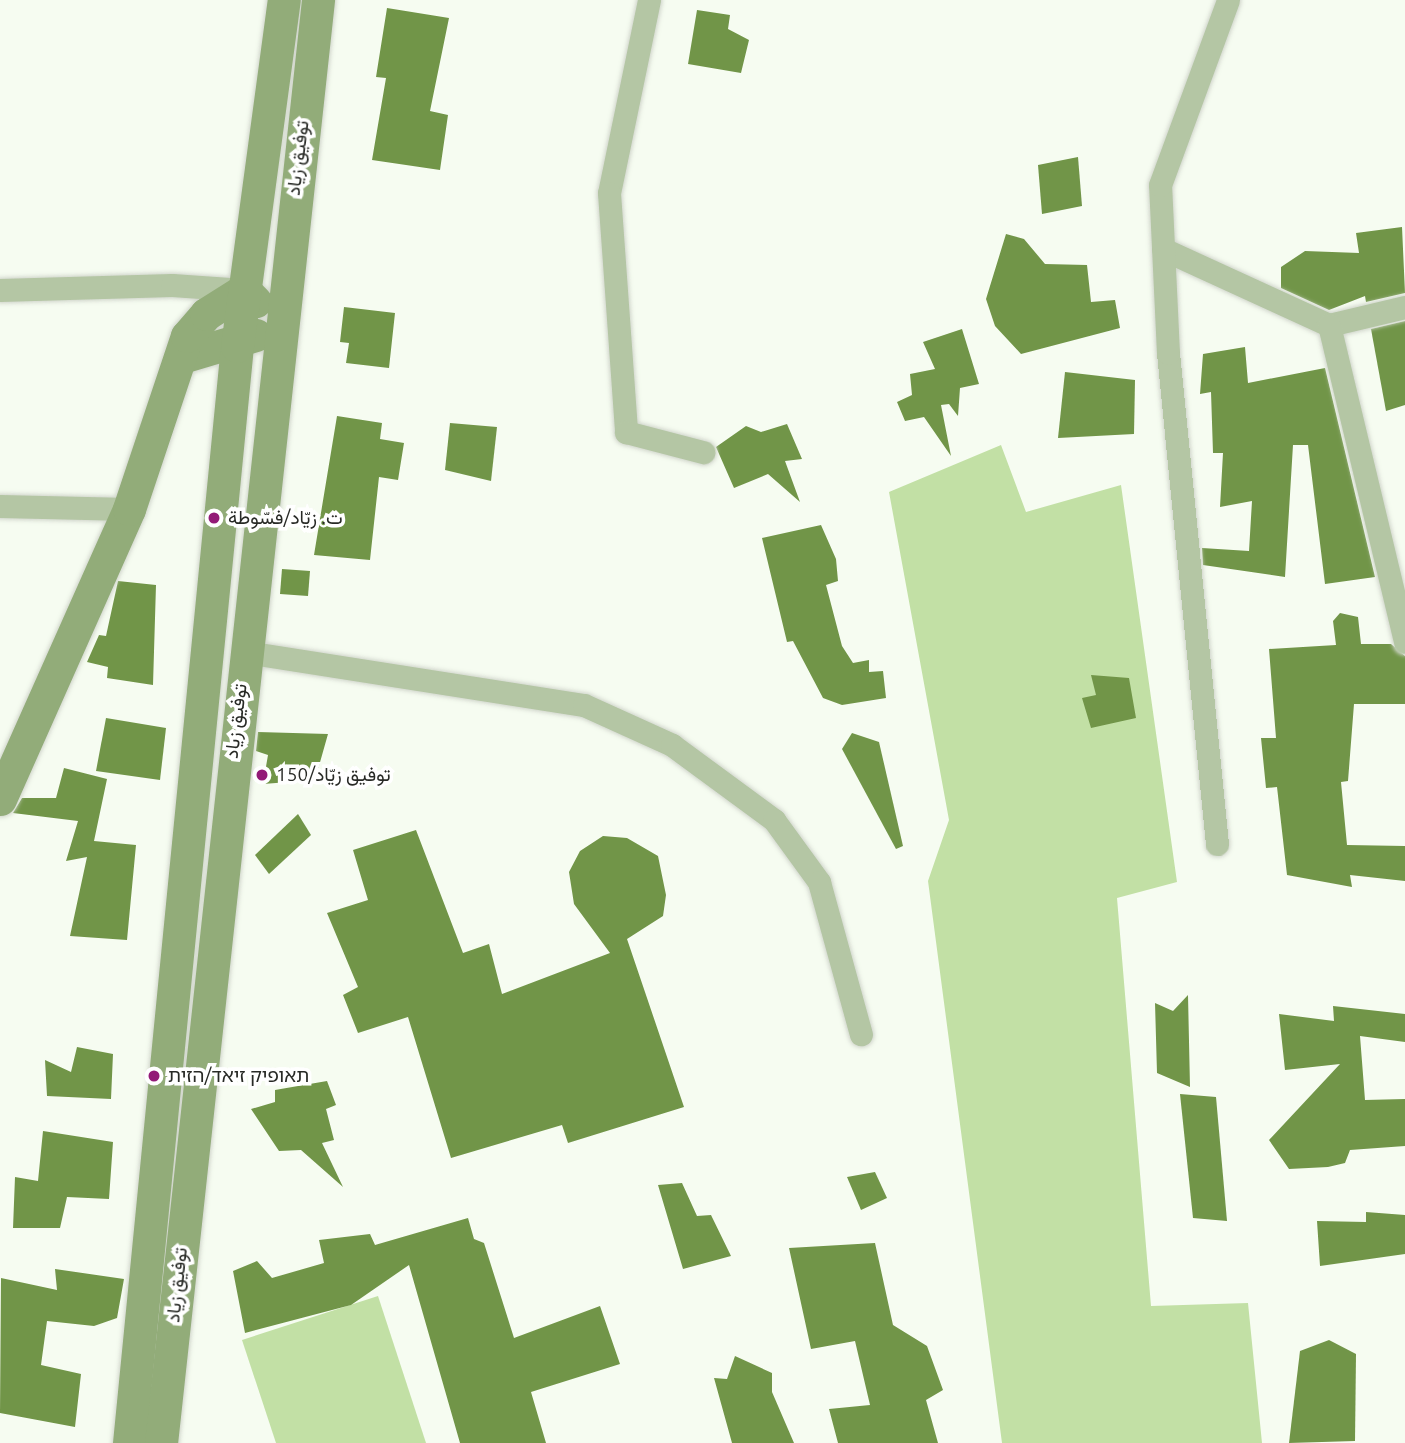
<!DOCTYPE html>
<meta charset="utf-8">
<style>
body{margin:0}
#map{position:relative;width:1405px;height:1443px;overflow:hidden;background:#f6fcf1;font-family:Ubuntu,Vazirmatn,"Noto Sans Hebrew",sans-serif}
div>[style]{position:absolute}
.green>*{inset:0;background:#c2e0a5}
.building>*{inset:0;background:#719548}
.roads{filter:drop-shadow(0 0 2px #d1d6cc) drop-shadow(0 0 2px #d1d6cc)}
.street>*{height:23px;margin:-11.5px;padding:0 11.5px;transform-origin:11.5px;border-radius:11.5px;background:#b4c6a4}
.secondary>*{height:33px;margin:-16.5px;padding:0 16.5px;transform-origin:16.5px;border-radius:16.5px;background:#92ac79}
.dots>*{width:19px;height:19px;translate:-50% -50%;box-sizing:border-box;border:4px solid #fff;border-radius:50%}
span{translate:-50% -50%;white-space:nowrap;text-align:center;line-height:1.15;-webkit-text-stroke:7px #fff;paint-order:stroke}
.street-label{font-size:19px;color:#282a26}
.poi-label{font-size:19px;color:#282a26}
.left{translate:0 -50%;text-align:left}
</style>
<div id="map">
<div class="green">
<i style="clip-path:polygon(1001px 445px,1026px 512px,1121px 485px,1177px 882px,1117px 898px,1151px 1306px,1248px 1303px,1262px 1443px,1002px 1443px,928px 881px,949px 820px,889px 492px)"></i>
<i style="clip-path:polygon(378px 1296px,426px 1443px,276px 1443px,242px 1340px)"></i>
</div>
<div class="building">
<i style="clip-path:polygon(387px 8px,449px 18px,430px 111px,448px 115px,440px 170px,372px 160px,386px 78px,376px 77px)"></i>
<i style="clip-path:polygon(697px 10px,730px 15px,728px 29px,749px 40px,741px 73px,688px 64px)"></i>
<i style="clip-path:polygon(1078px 157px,1082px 206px,1042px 214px,1038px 165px)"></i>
<i style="clip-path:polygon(1402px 227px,1405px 293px,1366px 302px,1365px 296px,1329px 310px,1281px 288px,1281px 267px,1305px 251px,1359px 253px,1356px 233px)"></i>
<i style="clip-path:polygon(1006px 234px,1024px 239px,1045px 264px,1087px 265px,1091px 302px,1115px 300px,1120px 328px,1021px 354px,995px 326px,986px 299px)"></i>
<i style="clip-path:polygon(344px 307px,395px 313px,389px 368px,346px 363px,349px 343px,340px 342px)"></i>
<i style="clip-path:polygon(1405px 321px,1405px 405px,1386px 411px,1371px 329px)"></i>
<i style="clip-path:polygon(962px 329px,979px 384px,960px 388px,958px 416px,949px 404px,941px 405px,951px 456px,924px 417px,905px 421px,897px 402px,912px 395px,910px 374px,935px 369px,923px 342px)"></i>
<i style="clip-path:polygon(1245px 347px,1248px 383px,1325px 368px,1375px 577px,1325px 584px,1308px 445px,1293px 445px,1285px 577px,1203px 565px,1202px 548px,1249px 551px,1252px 501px,1220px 507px,1223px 453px,1213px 453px,1211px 392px,1200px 394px,1203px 354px)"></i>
<i style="clip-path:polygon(1065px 372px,1135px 380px,1134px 434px,1058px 438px)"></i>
<i style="clip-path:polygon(337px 416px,382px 423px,380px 439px,404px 443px,398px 480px,379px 477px,370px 560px,314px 555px)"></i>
<i style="clip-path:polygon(450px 423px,497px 427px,491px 481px,445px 470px)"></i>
<i style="clip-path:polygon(787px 424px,802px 459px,785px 461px,800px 502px,768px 474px,734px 488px,716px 447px,746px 426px,761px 432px)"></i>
<i style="clip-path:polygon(821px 525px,836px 559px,838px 581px,826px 585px,842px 646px,853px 663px,869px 660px,869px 672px,883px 671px,886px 698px,842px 705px,823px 698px,793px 641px,787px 642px,762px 538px)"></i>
<i style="clip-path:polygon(282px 569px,310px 571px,308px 596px,280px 594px)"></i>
<i style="clip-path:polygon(118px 581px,156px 585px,153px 685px,107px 678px,108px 667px,87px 662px,99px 635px,106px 636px)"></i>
<i style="clip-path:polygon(1340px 613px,1358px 617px,1361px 644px,1391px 644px,1405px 656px,1405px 704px,1354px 704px,1348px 781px,1341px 782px,1347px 845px,1405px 846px,1405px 881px,1350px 875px,1352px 887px,1287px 875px,1277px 787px,1266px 788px,1261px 738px,1276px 738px,1269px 649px,1336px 645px,1333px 621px)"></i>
<i style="clip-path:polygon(1091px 675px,1129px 678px,1136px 718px,1091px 728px,1082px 698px,1096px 695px)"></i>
<i style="clip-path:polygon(106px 718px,166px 728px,160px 780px,96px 771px)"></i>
<i style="clip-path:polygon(258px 732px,328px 734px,315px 780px,263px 784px,268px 755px,256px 751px)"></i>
<i style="clip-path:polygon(852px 733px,879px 742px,903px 846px,896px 849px,842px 749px)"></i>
<i style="clip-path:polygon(64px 768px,107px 779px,94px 841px,136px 845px,127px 940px,70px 936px,87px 857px,66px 861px,78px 821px,13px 813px,22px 798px,56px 798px)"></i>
<i style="clip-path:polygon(298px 814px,311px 835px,269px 874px,255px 855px)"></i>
<i style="clip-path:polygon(416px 830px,463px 953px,489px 944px,502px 994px,610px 953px,574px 904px,569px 872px,580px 851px,603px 836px,627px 838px,658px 856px,666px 895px,663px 916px,627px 939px,684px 1107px,568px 1143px,562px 1125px,451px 1158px,408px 1017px,358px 1033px,343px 995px,358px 987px,327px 913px,368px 900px,353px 850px)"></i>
<i style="clip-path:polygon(1188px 995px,1190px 1087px,1157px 1073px,1155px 1003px,1173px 1011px)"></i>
<i style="clip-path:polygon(1333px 1006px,1405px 1014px,1405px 1042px,1360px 1036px,1365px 1100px,1405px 1099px,1405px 1146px,1350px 1150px,1345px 1163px,1328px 1167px,1289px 1169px,1269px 1140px,1340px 1064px,1285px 1070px,1279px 1014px,1334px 1021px)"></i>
<i style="clip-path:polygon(77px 1047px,113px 1054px,111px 1099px,47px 1096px,45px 1060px,71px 1072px)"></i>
<i style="clip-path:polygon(327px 1081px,336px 1105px,326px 1109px,334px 1140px,322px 1143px,343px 1187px,301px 1150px,279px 1151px,251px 1109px,275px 1102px,275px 1090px)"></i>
<i style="clip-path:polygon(1180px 1094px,1216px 1097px,1227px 1221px,1193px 1218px)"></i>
<i style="clip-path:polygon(43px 1131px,113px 1142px,109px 1199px,67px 1197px,60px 1228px,13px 1228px,15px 1177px,38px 1181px)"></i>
<i style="clip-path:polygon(875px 1172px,887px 1198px,861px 1210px,847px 1177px)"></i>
<i style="clip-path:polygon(682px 1183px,697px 1216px,711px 1215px,731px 1256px,683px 1269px,658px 1185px)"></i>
<i style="clip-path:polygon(1366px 1212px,1405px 1215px,1405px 1254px,1320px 1266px,1317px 1221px,1366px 1222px)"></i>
<i style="clip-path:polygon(468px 1218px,474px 1239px,484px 1243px,514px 1338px,600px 1306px,620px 1364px,531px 1392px,546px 1443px,460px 1443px,409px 1265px,351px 1305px,245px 1333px,233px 1271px,257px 1261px,272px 1278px,324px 1263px,319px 1240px,370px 1234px,375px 1245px)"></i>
<i style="clip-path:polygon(875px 1243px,893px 1325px,927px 1346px,943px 1390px,926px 1400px,938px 1443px,838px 1443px,829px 1409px,870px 1405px,855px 1341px,811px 1349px,789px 1248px)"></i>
<i style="clip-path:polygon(55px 1269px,124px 1279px,117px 1318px,94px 1326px,47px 1321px,41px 1365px,81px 1374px,75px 1427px,0 1413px,1px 1278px,57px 1290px)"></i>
<i style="clip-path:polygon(1329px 1340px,1356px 1354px,1355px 1441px,1289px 1443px,1300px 1351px)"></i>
<i style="clip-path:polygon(735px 1356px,772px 1373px,772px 1392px,794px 1443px,732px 1443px,714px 1378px,727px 1379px)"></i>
</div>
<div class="roads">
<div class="street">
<i style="left:649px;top:0;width:197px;rotate:101.7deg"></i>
<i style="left:609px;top:193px;width:240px;rotate:85.9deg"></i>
<i style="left:626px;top:432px;width:80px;rotate:14.6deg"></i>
<i style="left:1163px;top:249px;width:183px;rotate:24.6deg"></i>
<i style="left:1329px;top:325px;width:78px;rotate:-13.3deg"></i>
<i style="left:0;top:290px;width:172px;rotate:-1.7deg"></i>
<i style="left:172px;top:285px;width:72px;rotate:4deg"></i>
<i style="left:1329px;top:325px;width:326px;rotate:76.5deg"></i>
<i style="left:0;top:506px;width:129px;rotate:1.3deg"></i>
<i style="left:245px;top:652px;width:343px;rotate:8.9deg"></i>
<i style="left:584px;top:705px;width:97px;rotate:24.4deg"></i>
<i style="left:672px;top:745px;width:127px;rotate:36.3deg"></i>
<i style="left:774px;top:820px;width:77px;rotate:54deg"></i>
<i style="left:819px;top:882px;width:158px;rotate:74.6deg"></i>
<i style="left:1217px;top:844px;width:493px;rotate:-95.7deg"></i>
<i style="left:1168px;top:353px;width:168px;rotate:-92.7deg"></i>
<i style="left:1160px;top:185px;width:197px;rotate:-69.8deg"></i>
</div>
<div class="secondary">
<i style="left:182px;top:357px;width:77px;rotate:-16.6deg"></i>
<i style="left:0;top:799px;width:317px;rotate:-66deg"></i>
<i style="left:129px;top:509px;width:182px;rotate:-71.5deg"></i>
<i style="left:187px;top:336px;width:29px;rotate:-49deg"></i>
<i style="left:206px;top:314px;width:45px;rotate:-32.3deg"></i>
<i style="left:244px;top:290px;width:16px;rotate:45deg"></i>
<i style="left:129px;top:1443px;width:1102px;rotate:-84.38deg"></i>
<i style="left:237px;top:346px;width:349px;rotate:-82.3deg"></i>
<i style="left:161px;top:1443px;width:1452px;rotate:-83.79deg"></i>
</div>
</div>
<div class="dots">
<i style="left:214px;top:518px;background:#931a77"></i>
<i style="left:262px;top:775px;background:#931a77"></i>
<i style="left:154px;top:1076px;background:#931a77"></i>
</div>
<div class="street-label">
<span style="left:298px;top:158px;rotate:-83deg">توفيق زياد</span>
<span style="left:236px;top:721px;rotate:-83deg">توفيق زياد</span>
<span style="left:177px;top:1285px;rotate:-84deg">توفيق زياد</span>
</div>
<div class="poi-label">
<span class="left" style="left:228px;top:518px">ت. زيّاد/فسّوطة</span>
<span class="left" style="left:276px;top:775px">توفيق زيّاد/150</span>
<span class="left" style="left:168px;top:1076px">תאופיק זיאד/הזית</span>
</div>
</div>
